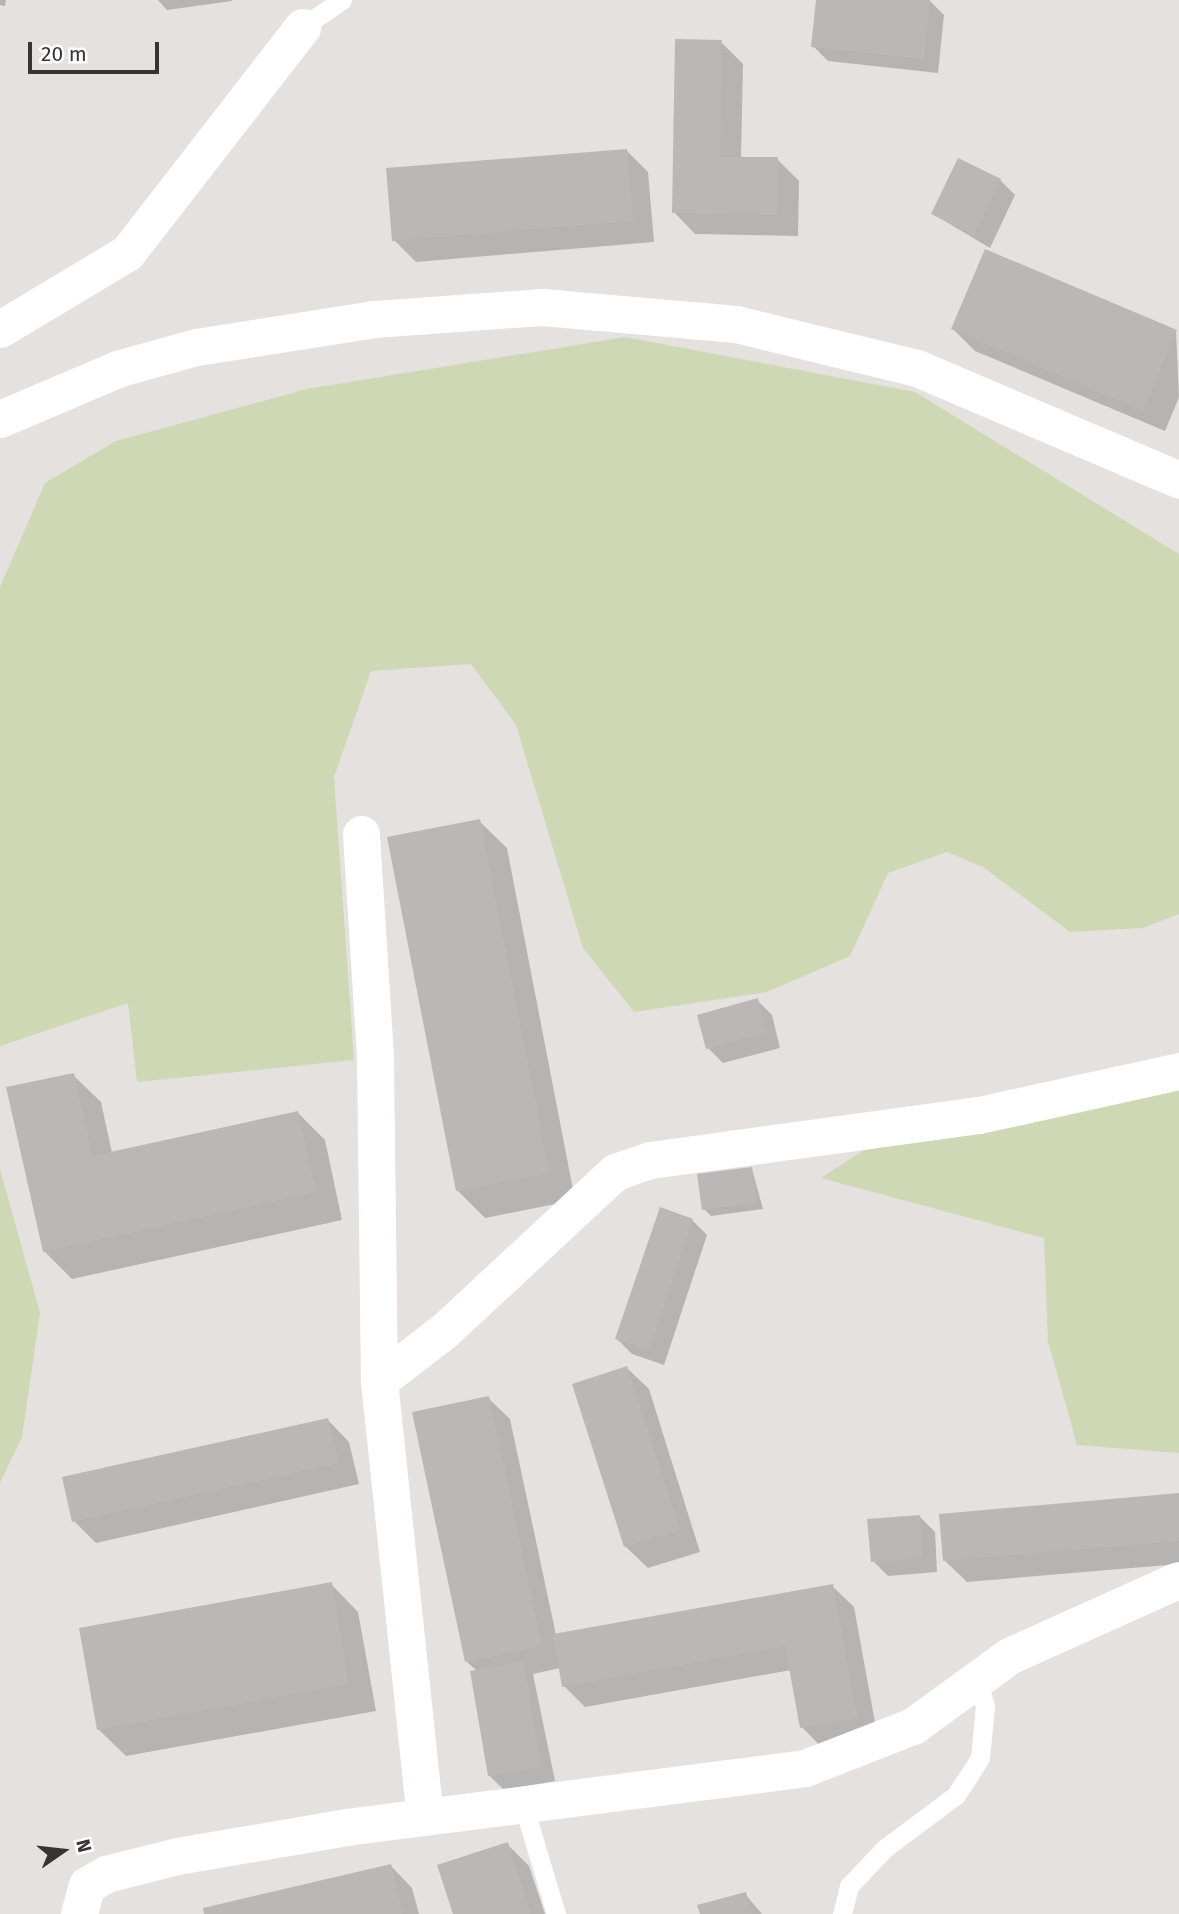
<!DOCTYPE html>
<style>
body{margin:0}
#map{position:relative;width:1179px;height:1914px;overflow:hidden;background:#e4e1df;font-family:"Fira Sans",sans-serif}
div>[style]{position:absolute}
.green>*{inset:0;background:#cfd8b4}
.shadow>*{inset:0;background:#0003}
.building>*{inset:0;background:#bab7b6}
.service>*{height:19px;margin:-9.5px;padding:0 9.5px;transform-origin:9.5px;border-radius:9.5px;background:#fff}
.minor>*{height:37px;margin:-18.5px;padding:0 18.5px;transform-origin:18.5px;border-radius:18.5px;background:#fff}
span{translate:-50% -50%;white-space:nowrap;text-align:center;line-height:1.15;-webkit-text-stroke:5px #fff;paint-order:stroke}
.north{position:absolute;left:28px;top:1816px;width:70px;height:70px;-webkit-text-stroke:5px #fff;paint-order:stroke;rotate:76deg;font-size:19px;font-weight:700;line-height:28px;text-align:center;color:#363434}
.north::after{content:'';display:block;margin:auto;width:24px;height:32px;background:#363434;clip-path:polygon(50% 0,100% 100%,50% 72%,0 100%)}
.scale{position:absolute;left:28px;top:42px;width:131px;height:32px;box-sizing:border-box;border:4px solid #363434;border-top:0;padding-left:9px;font-size:21px;line-height:24px;white-space:nowrap;color:#363434;-webkit-text-stroke:5px #fff;paint-order:stroke}
</style>
<div id="map">
<div class="green">
<i style="clip-path:polygon(625px 337px,915px 392px,1179px 554px,1179px 914px,1143px 928px,1070px 932px,983px 867px,947px 852px,888px 873px,850px 956px,767px 992px,634px 1012px,583px 948px,516px 725px,471px 664px,371px 671px,334px 777px,354px 1060px,137px 1082px,128px 1003px,0 1046px,0 587px,45px 483px,116px 441px,307px 389px)"></i>
<i style="clip-path:polygon(1179px 1086px,1179px 1453px,1077px 1445px,1048px 1341px,1044px 1238px,821px 1178px,867px 1148px)"></i>
<i style="clip-path:polygon(0 1169px,40px 1313px,22px 1437px,0 1483px)"></i>
</div>
<div class="shadow">
<i style="clip-path:polygon(0 0,6px 0,5px 6px,0 5px)"></i>
<i style="clip-path:polygon(158px 0,232px 0,232px 1px,167px 10px)"></i>
<i style="clip-path:polygon(818px 0,929px 0,944px 15px,938px 73px,828px 61px,813px 46px)"></i>
<i style="clip-path:polygon(721px 42px,743px 64px,741px 159px,777px 159px,799px 181px,798px 236px,695px 234px,674px 212px)"></i>
<i style="clip-path:polygon(626px 150px,648px 172px,654px 242px,416px 262px,394px 240px)"></i>
<i style="clip-path:polygon(1000px 180px,1015px 195px,990px 248px,933px 214px)"></i>
<i style="clip-path:polygon(953px 329px,1176px 332px,1179px 397px,1165px 431px,975px 351px)"></i>
<i style="clip-path:polygon(479px 821px,507px 848px,575px 1200px,485px 1218px,457px 1190px)"></i>
<i style="clip-path:polygon(757px 1000px,772px 1015px,780px 1048px,723px 1063px,708px 1048px)"></i>
<i style="clip-path:polygon(73px 1075px,101px 1102px,112px 1153px,297px 1112px,325px 1140px,342px 1220px,72px 1279px,44px 1251px)"></i>
<i style="clip-path:polygon(752px 1169px,763px 1209px,711px 1216px,704px 1209px)"></i>
<i style="clip-path:polygon(692px 1220px,707px 1235px,664px 1365px,632px 1354px,617px 1339px)"></i>
<i style="clip-path:polygon(627px 1368px,649px 1389px,700px 1552px,648px 1568px,626px 1547px,575px 1385px)"></i>
<i style="clip-path:polygon(488px 1398px,510px 1419px,556px 1635px,832px 1586px,854px 1607px,878px 1739px,823px 1749px,802px 1727px,791px 1670px,585px 1707px,564px 1686px,560px 1668px,533px 1674px,555px 1781px,504px 1790px,489px 1775px,477px 1671px,467px 1662px)"></i>
<i style="clip-path:polygon(328px 1420px,349px 1442px,359px 1484px,96px 1543px,74px 1521px)"></i>
<i style="clip-path:polygon(1179px 1495px,1179px 1564px,967px 1582px,945px 1561px)"></i>
<i style="clip-path:polygon(920px 1517px,935px 1532px,937px 1572px,888px 1576px,873px 1561px)"></i>
<i style="clip-path:polygon(331px 1584px,358px 1612px,376px 1711px,126px 1756px,98px 1729px)"></i>
<i style="clip-path:polygon(507px 1844px,529px 1866px,545px 1914px,455px 1914px)"></i>
<i style="clip-path:polygon(391px 1866px,412px 1888px,419px 1914px,206px 1914px)"></i>
<i style="clip-path:polygon(745px 1894px,762px 1914px,701px 1914px)"></i>
</div>
<div class="building">
<i style="clip-path:polygon(816px 0,930px 0,924px 59px,811px 47px)"></i>
<i style="clip-path:polygon(675px 39px,722px 40px,720px 157px,778px 157px,777px 215px,672px 213px)"></i>
<i style="clip-path:polygon(627px 149px,633px 221px,392px 241px,386px 168px)"></i>
<i style="clip-path:polygon(958px 158px,1001px 179px,974px 235px,931px 214px)"></i>
<i style="clip-path:polygon(985px 249px,1177px 330px,1143px 411px,951px 329px)"></i>
<i style="clip-path:polygon(480px 819px,549px 1173px,456px 1191px,387px 837px)"></i>
<i style="clip-path:polygon(758px 998px,766px 1033px,706px 1049px,697px 1015px)"></i>
<i style="clip-path:polygon(74px 1073px,92px 1156px,298px 1111px,316px 1192px,43px 1252px,6px 1087px)"></i>
<i style="clip-path:polygon(752px 1167px,757px 1202px,702px 1210px,697px 1174px)"></i>
<i style="clip-path:polygon(660px 1207px,693px 1219px,649px 1351px,615px 1339px)"></i>
<i style="clip-path:polygon(627px 1366px,680px 1530px,624px 1547px,572px 1384px)"></i>
<i style="clip-path:polygon(489px 1396px,542px 1646px,465px 1662px,412px 1412px)"></i>
<i style="clip-path:polygon(328px 1418px,339px 1463px,72px 1522px,62px 1477px)"></i>
<i style="clip-path:polygon(1179px 1493px,1179px 1541px,943px 1561px,939px 1514px)"></i>
<i style="clip-path:polygon(920px 1515px,923px 1558px,871px 1562px,867px 1519px)"></i>
<i style="clip-path:polygon(332px 1582px,349px 1684px,97px 1730px,79px 1628px)"></i>
<i style="clip-path:polygon(833px 1584px,857px 1718px,800px 1728px,785px 1646px,562px 1687px,553px 1634px)"></i>
<i style="clip-path:polygon(523px 1661px,541px 1767px,488px 1776px,470px 1671px)"></i>
<i style="clip-path:polygon(508px 1842px,531px 1914px,453px 1914px,437px 1865px)"></i>
<i style="clip-path:polygon(391px 1864px,403px 1914px,204px 1914px,203px 1908px)"></i>
<i style="clip-path:polygon(746px 1892px,752px 1914px,700px 1914px,697px 1905px)"></i>
</div>
<div class="service">
<i style="left:302px;top:27px;width:48px;rotate:-34deg"></i>
<i style="left:523px;top:1804px;width:115px;rotate:73.3deg"></i>
<i style="left:842px;top:1914px;width:29px;rotate:-76deg"></i>
<i style="left:849px;top:1886px;width:52px;rotate:-46.5deg"></i>
<i style="left:885px;top:1848px;width:89px;rotate:-36.7deg"></i>
<i style="left:956px;top:1795px;width:44px;rotate:-57deg"></i>
<i style="left:980px;top:1758px;width:52px;rotate:-84.5deg"></i>
<i style="left:985px;top:1706px;width:28px;rotate:-107deg"></i>
</div>
<div class="minor">
<i style="left:0;top:329px;width:148px;rotate:-30.9deg"></i>
<i style="left:127px;top:253px;width:286px;rotate:-52.2deg"></i>
<i style="left:0;top:419px;width:127px;rotate:-23.1deg"></i>
<i style="left:117px;top:369px;width:82px;rotate:-15.6deg"></i>
<i style="left:196px;top:347px;width:180px;rotate:-8.9deg"></i>
<i style="left:374px;top:319px;width:168px;rotate:-4.1deg"></i>
<i style="left:542px;top:307px;width:195px;rotate:5deg"></i>
<i style="left:736px;top:324px;width:186px;rotate:13.7deg"></i>
<i style="left:917px;top:368px;width:285px;rotate:23.1deg"></i>
<i style="left:361px;top:834px;width:225px;rotate:86.4deg"></i>
<i style="left:375px;top:1059px;width:322px;rotate:89.3deg"></i>
<i style="left:379px;top:1381px;width:438px;rotate:84deg"></i>
<i style="left:379px;top:1381px;width:83px;rotate:-37.7deg"></i>
<i style="left:445px;top:1330px;width:232px;rotate:-42.9deg"></i>
<i style="left:615px;top:1172px;width:37px;rotate:-19deg"></i>
<i style="left:650px;top:1160px;width:332px;rotate:-7.8deg"></i>
<i style="left:979px;top:1115px;width:205px;rotate:-12.4deg"></i>
<i style="left:79px;top:1914px;width:30px;rotate:-75deg"></i>
<i style="left:87px;top:1885px;width:22px;rotate:-30deg"></i>
<i style="left:106px;top:1874px;width:73px;rotate:-14.2deg"></i>
<i style="left:177px;top:1856px;width:171px;rotate:-9.7deg"></i>
<i style="left:346px;top:1827px;width:463px;rotate:-7.3deg"></i>
<i style="left:805px;top:1768px;width:116px;rotate:-21.3deg"></i>
<i style="left:913px;top:1726px;width:119px;rotate:-36.1deg"></i>
<i style="left:1009px;top:1656px;width:185px;rotate:-24.2deg"></i>
</div>
<div class="north">N</div>
<div class="scale">20 m</div>
</div>
